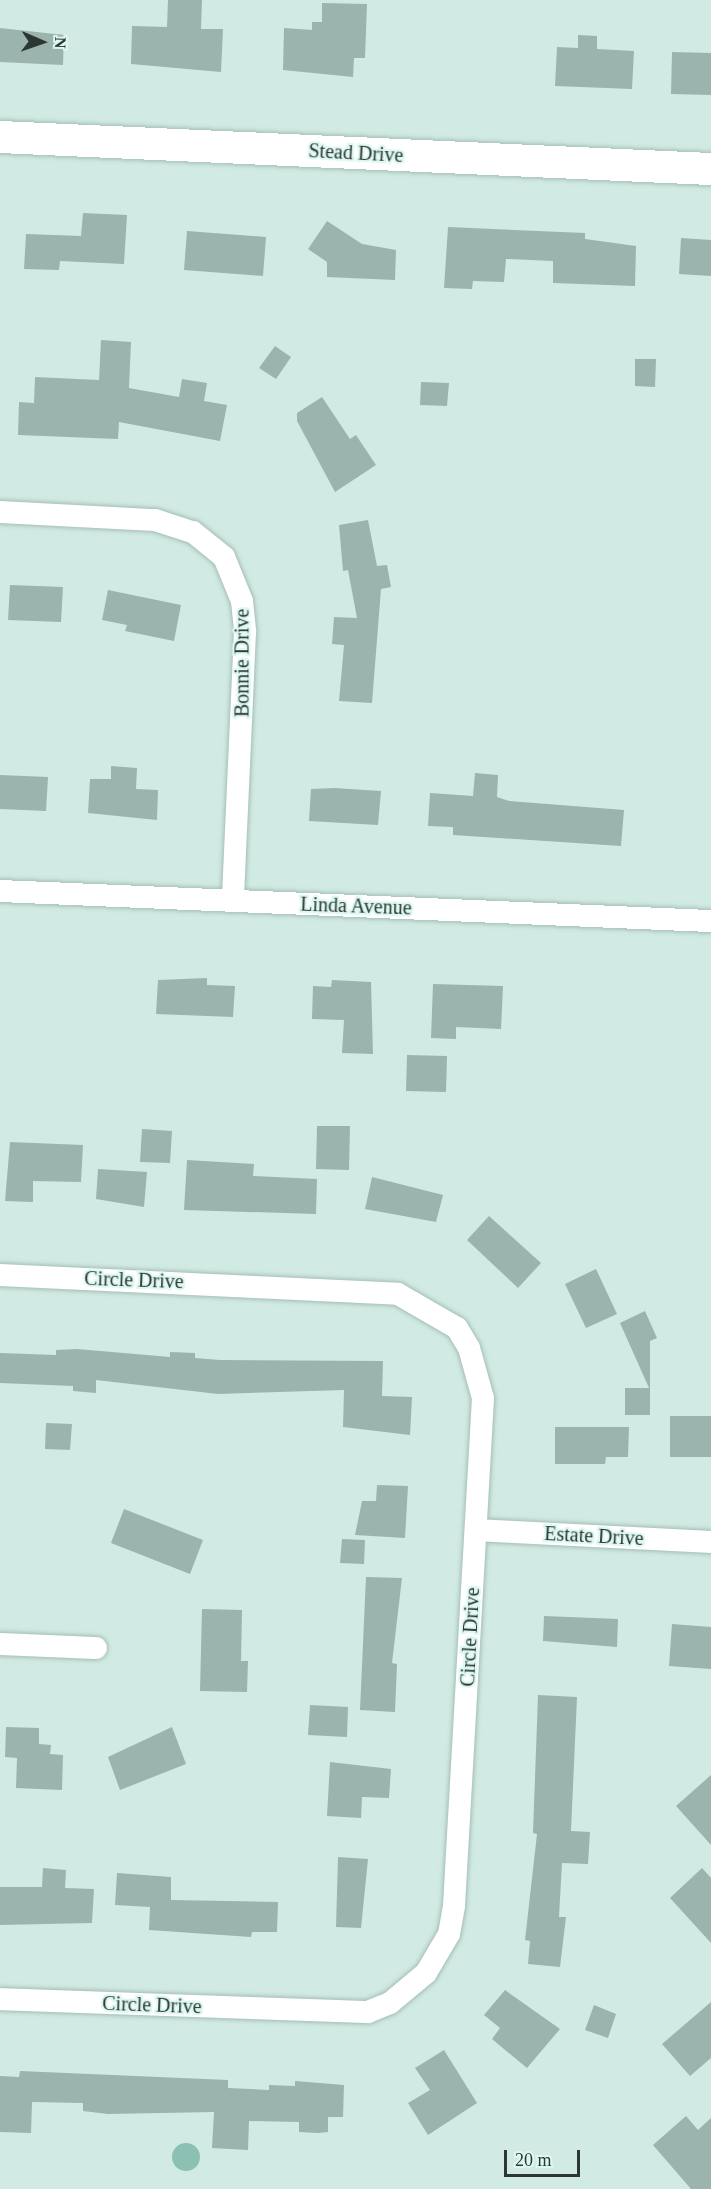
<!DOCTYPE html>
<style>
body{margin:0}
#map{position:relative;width:711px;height:2189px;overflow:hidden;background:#d1ebe4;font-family:"Times New Roman",serif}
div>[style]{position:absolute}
.water>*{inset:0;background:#8cc0b2}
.round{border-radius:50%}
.building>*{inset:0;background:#9bb4ad}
.roads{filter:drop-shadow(0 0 2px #a5beb7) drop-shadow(0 0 2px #a5beb7)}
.street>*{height:22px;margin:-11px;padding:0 11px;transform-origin:11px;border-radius:11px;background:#fff}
.secondary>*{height:32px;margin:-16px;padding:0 16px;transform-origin:16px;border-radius:16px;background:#fff}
span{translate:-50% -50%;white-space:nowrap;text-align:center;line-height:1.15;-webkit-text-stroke:4.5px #def8f1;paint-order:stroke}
.street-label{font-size:20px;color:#2c3734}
.north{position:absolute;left:12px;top:12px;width:60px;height:60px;-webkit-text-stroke:4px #def8f1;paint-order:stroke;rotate:92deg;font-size:16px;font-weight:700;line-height:24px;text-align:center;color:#2c3734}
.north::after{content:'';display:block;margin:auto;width:21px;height:27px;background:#2c3734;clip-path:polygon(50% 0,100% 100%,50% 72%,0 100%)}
.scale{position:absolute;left:504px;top:2150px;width:76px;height:27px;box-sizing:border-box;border:3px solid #2c3734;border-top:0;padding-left:8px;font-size:18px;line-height:21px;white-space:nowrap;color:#2c3734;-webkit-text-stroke:4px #def8f1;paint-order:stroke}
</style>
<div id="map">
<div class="water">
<i class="round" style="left:172px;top:2143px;width:28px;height:28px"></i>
</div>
<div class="building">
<i style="clip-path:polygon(168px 0,202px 0,201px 29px,223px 29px,221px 72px,131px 64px,132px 26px,167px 27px)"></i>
<i style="clip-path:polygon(322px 3px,367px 4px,365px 58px,354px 58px,353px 77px,283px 70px,284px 28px,312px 30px,312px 22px,322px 22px)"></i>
<i style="clip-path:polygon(0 28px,64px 35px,63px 65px,0 62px)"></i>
<i style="clip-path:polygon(578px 35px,597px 36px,597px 49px,634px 51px,632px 89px,555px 86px,557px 47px,578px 48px)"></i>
<i style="clip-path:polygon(672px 52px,711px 53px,711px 95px,671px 94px)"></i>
<i style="clip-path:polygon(83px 213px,127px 215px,124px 264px,60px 261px,59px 270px,24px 269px,26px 234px,81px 236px)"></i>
<i style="clip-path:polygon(327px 221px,362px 244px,396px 250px,395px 280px,327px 277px,327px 262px,308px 249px)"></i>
<i style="clip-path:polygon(448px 227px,585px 233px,585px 239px,636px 246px,635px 286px,553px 283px,553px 261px,506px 259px,504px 282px,473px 281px,472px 289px,444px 288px)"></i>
<i style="clip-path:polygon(187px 231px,266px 237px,263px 276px,184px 270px)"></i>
<i style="clip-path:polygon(681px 238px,711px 240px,711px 276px,679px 274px)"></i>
<i style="clip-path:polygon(101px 340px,131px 342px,129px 388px,179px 397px,182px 379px,207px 383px,204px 401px,227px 405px,220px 441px,119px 422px,118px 439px,18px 435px,19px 402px,34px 403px,35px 377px,99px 380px)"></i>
<i style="clip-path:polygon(275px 346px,291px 357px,276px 379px,259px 368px)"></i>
<i style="clip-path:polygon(635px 359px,656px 359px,655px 387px,635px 386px)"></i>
<i style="clip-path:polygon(421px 382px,449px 383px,447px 406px,420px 405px)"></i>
<i style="clip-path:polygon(322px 397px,350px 439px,356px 435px,376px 465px,335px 492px,297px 421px,297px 413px)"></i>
<i style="clip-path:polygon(368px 520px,377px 566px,387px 565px,391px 587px,381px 589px,372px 703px,339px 701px,344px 645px,332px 644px,334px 617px,357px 618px,348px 570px,343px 571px,339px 525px)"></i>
<i style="clip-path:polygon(10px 585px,63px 587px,61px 622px,8px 620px)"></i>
<i style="clip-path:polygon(108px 590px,181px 605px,174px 641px,125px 631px,127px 625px,102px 620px)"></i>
<i style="clip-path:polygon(111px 766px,137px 768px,136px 789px,158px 790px,157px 820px,88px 813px,90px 779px,111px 779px)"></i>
<i style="clip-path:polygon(475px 773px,498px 775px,497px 797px,509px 801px,624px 810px,621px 846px,453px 835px,453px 827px,428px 826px,430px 793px,473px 796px)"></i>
<i style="clip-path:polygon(0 775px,48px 777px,46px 811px,0 809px)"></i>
<i style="clip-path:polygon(334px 788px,381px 791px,378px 825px,309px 821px,311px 789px)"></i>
<i style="clip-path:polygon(207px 978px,207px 985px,235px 986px,233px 1017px,156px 1014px,158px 980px)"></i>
<i style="clip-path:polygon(332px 980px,371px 982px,373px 1054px,342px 1053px,344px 1020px,312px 1019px,313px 986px,331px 987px)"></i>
<i style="clip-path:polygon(433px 984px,503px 986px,501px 1029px,456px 1027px,456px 1039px,431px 1038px)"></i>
<i style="clip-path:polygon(407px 1055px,447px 1056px,446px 1092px,406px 1091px)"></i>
<i style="clip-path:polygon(317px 1126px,350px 1126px,349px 1170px,316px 1169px)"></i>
<i style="clip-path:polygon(142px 1129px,172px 1131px,170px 1163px,140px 1162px)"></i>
<i style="clip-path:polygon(10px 1142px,83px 1145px,81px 1182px,33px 1181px,33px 1202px,5px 1201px)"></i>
<i style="clip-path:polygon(187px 1160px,254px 1164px,253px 1176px,317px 1179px,316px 1214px,184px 1210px)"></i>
<i style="clip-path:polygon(98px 1169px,147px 1172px,144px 1207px,96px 1199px)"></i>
<i style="clip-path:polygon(372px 1177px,443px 1195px,436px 1222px,365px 1209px)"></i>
<i style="clip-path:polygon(489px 1216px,541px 1263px,518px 1288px,467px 1240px)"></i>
<i style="clip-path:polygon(596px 1269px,617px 1314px,586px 1328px,565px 1284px)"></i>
<i style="clip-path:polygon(645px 1311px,657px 1338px,650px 1341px,650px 1415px,625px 1415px,625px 1388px,649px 1388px,620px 1323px)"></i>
<i style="clip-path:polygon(77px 1349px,170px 1357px,170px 1352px,195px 1353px,195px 1358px,220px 1360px,383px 1361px,382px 1396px,412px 1397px,410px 1435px,343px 1427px,344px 1390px,218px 1394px,96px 1380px,96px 1393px,73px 1391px,73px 1386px,0 1383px,0 1353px,56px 1355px,56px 1350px)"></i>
<i style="clip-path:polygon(670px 1416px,711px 1416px,711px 1457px,670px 1457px)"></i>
<i style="clip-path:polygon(46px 1423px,72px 1424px,70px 1450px,45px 1449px)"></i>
<i style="clip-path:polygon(555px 1427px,629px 1427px,628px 1457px,606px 1457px,605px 1464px,555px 1464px)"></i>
<i style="clip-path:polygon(377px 1485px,408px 1486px,405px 1538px,355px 1535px,362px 1501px,376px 1501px)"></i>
<i style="clip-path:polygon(124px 1509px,203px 1540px,190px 1574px,111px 1543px)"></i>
<i style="clip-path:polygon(342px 1539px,365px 1540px,364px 1564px,340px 1563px)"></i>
<i style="clip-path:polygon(366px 1577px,402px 1578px,392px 1663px,397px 1664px,395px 1712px,360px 1710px)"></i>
<i style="clip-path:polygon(202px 1609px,242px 1610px,241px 1661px,248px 1661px,247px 1692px,200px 1691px)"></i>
<i style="clip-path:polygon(544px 1616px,618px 1619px,617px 1647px,543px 1641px)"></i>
<i style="clip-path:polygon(672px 1624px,711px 1627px,711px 1669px,669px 1666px)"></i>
<i style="clip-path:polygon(538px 1695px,577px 1697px,571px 1831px,590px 1832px,588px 1864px,562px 1863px,559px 1917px,566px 1917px,560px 1967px,528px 1964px,530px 1941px,525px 1940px,537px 1834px,533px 1833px)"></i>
<i style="clip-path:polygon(310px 1705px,348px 1707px,347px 1737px,308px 1735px)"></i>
<i style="clip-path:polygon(6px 1727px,39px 1728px,39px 1744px,51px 1745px,50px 1754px,63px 1755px,62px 1790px,16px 1788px,17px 1758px,5px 1757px)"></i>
<i style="clip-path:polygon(172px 1727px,186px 1764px,120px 1790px,108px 1757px)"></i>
<i style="clip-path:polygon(330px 1762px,391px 1769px,389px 1798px,362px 1797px,361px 1818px,327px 1816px)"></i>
<i style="clip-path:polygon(711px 1775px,711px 1845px,676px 1806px)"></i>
<i style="clip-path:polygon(338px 1857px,368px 1859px,361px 1928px,336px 1927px)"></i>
<i style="clip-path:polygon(43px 1868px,66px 1870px,65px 1888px,94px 1889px,92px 1923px,0 1925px,0 1887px,42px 1887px)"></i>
<i style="clip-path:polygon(702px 1868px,711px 1878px,711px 1943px,670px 1898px)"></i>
<i style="clip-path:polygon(117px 1873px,171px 1877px,171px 1900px,278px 1902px,277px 1932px,252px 1932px,251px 1937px,149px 1930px,150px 1907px,115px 1905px)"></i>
<i style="clip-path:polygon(505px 1990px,560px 2029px,527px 2068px,492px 2039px,500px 2028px,484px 2015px)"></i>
<i style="clip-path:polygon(711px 2002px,711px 2058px,690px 2076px,662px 2044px)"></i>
<i style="clip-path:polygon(594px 2005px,616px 2014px,608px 2038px,585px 2030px)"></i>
<i style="clip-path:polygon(444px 2050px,477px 2103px,428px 2135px,408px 2103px,430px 2090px,415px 2068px)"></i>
<i style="clip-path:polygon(20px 2071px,228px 2080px,228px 2088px,269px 2090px,269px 2085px,295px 2086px,295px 2081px,344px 2085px,343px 2117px,328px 2117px,328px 2132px,318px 2133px,299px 2132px,299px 2122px,249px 2121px,248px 2150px,212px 2148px,214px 2112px,108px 2114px,83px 2111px,83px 2103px,32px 2102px,31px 2133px,0 2132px,0 2076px,19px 2077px)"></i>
<i style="clip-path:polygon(686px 2116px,698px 2130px,711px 2118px,711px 2189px,691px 2189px,653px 2145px)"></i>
</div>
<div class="roads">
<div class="street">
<i style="left:0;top:512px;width:155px;rotate:3deg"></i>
<i style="left:155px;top:520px;width:40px;rotate:18deg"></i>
<i style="left:193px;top:532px;width:40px;rotate:39deg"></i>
<i style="left:224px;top:557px;width:48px;rotate:67.8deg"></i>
<i style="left:242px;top:601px;width:31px;rotate:84deg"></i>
<i style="left:245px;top:632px;width:269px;rotate:92.6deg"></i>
<i style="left:0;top:891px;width:712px;rotate:2.42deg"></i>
<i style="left:0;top:1275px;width:398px;rotate:2.7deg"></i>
<i style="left:398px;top:1294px;width:68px;rotate:30deg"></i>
<i style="left:457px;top:1328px;width:23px;rotate:59deg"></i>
<i style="left:469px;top:1348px;width:52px;rotate:74.4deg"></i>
<i style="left:483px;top:1398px;width:509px;rotate:93.27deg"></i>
<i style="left:454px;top:1906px;width:28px;rotate:100deg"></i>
<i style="left:449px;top:1934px;width:45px;rotate:120.5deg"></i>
<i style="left:426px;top:1973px;width:47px;rotate:140.2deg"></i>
<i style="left:390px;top:2003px;width:24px;rotate:158deg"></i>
<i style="left:368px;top:2012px;width:368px;rotate:-178deg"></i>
<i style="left:476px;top:1530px;width:235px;rotate:2.9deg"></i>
<i style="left:0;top:1644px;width:96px;rotate:2.4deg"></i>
</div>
<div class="secondary">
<i style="left:0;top:137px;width:712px;rotate:2.58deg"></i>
</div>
</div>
<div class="street-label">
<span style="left:356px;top:153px;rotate:3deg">Stead Drive</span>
<span style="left:242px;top:663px;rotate:-90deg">Bonnie Drive</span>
<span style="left:356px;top:906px;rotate:2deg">Linda Avenue</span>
<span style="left:134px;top:1280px;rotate:2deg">Circle Drive</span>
<span style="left:594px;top:1536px;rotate:3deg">Estate Drive</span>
<span style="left:470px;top:1637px;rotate:-87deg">Circle Drive</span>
<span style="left:152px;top:2005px;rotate:2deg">Circle Drive</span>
</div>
<div class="north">N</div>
<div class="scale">20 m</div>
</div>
